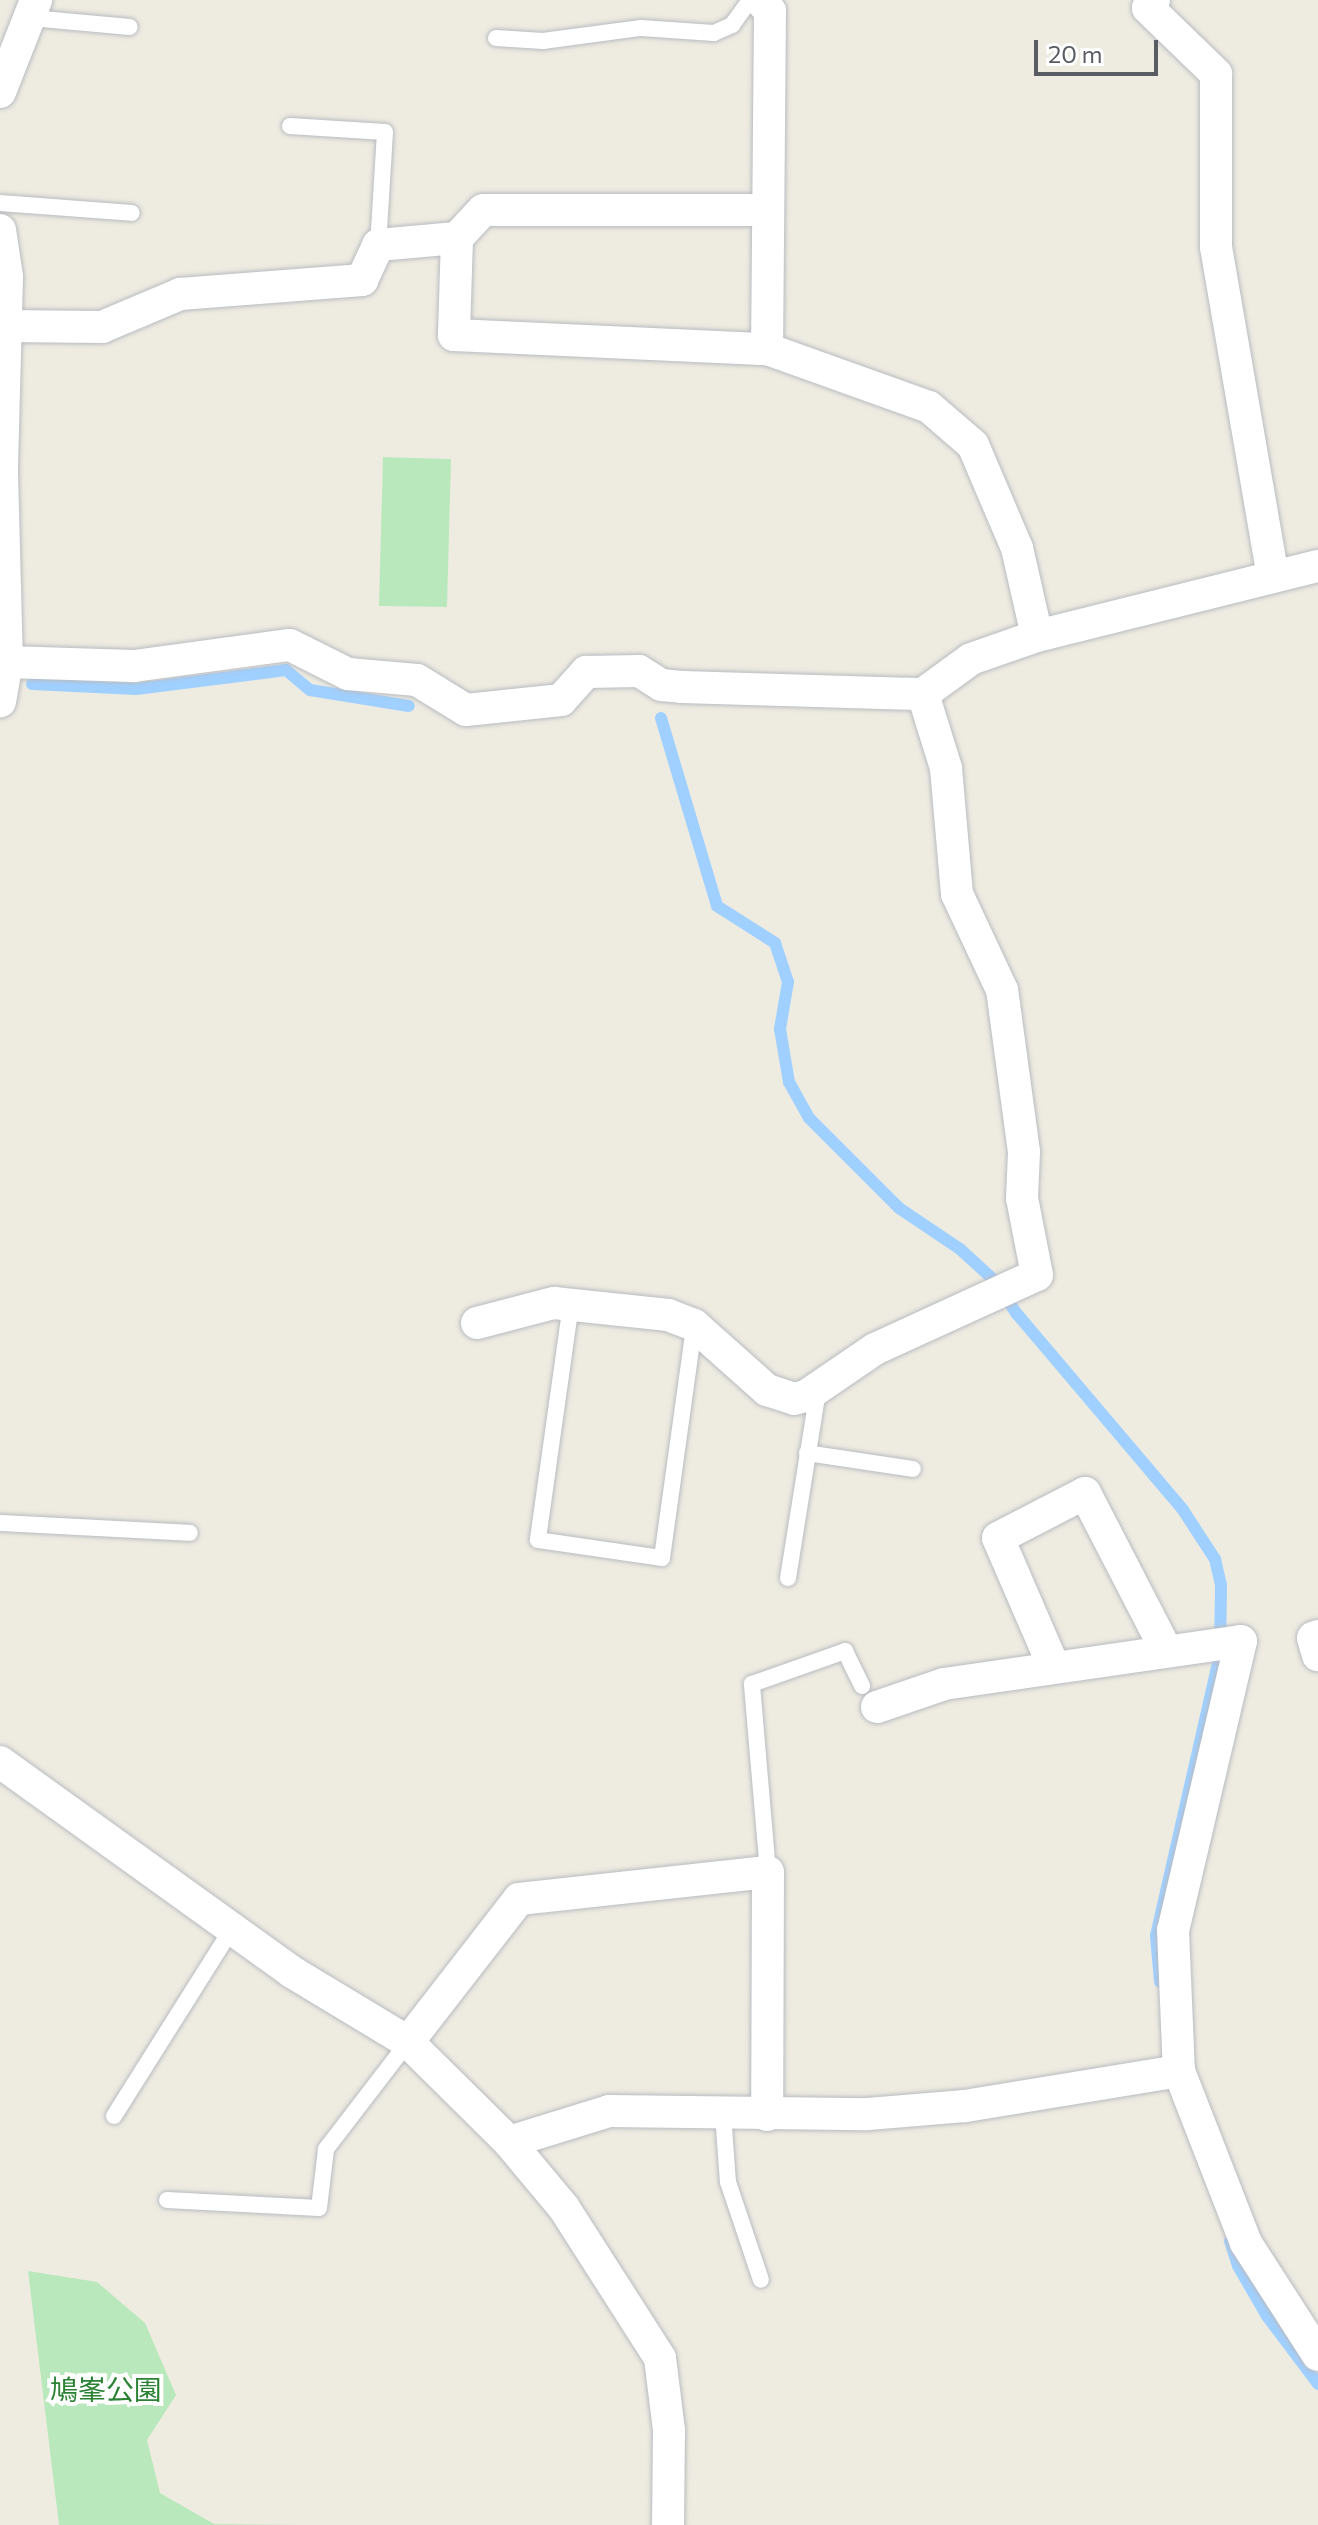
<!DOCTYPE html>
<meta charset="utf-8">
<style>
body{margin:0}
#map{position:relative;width:1318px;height:2525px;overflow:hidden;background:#eeece1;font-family:Commissioner,"Noto Sans JP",sans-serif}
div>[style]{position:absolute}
.green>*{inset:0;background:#bae8bd}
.stream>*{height:12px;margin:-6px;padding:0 6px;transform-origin:6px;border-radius:6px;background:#a0d0ff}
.roads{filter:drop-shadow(0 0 2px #b9bbc1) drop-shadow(0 0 2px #b9bbc1)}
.service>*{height:16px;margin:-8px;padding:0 8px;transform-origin:8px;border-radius:8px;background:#fff}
.minor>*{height:32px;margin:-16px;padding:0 16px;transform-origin:16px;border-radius:16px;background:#fff}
span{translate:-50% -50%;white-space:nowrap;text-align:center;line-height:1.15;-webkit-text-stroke:8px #fff;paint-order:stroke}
.park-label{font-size:28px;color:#2b8234}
.scale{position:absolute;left:1034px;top:40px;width:124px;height:36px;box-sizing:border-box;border:4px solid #595d63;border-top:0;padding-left:10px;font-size:24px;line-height:28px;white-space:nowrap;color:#595d63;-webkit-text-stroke:6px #fff;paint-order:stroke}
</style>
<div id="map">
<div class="green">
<i style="clip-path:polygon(383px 457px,451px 459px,447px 607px,379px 606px)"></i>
<i style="clip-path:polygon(28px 2271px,97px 2282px,145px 2323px,176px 2395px,147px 2440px,160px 2493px,214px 2524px,303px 2525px,59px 2525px)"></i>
</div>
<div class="stream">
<i style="left:32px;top:684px;width:104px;rotate:2.8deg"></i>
<i style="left:136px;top:689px;width:151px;rotate:-7.2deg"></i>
<i style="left:286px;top:670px;width:31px;rotate:40deg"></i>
<i style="left:310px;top:690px;width:100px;rotate:9.2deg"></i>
<i style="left:661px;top:718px;width:196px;rotate:73.4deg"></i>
<i style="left:717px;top:906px;width:69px;rotate:32.5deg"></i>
<i style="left:775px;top:943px;width:41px;rotate:71.6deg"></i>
<i style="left:788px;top:982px;width:48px;rotate:99.7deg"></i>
<i style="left:780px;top:1029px;width:54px;rotate:80.4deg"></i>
<i style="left:789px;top:1082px;width:41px;rotate:60.9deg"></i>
<i style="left:809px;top:1118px;width:127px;rotate:45deg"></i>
<i style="left:899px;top:1208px;width:73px;rotate:33.9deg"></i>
<i style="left:960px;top:1249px;width:49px;rotate:42.5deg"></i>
<i style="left:996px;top:1282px;width:38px;rotate:57deg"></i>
<i style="left:1017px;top:1314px;width:257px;rotate:49.7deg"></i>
<i style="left:1183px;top:1510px;width:59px;rotate:56.9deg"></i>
<i style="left:1215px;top:1559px;width:27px;rotate:77deg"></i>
<i style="left:1221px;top:1585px;width:69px;rotate:90.8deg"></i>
<i style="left:1220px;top:1654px;width:289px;rotate:102.8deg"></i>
<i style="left:1156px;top:1936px;width:46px;rotate:85deg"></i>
<i style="left:1230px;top:2241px;width:26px;rotate:72deg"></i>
<i style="left:1238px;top:2266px;width:58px;rotate:59.9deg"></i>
<i style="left:1267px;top:2316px;width:85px;rotate:53.1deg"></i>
</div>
<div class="roads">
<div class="service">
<i style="left:31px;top:18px;width:99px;rotate:5.2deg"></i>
<i style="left:496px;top:38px;width:47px;rotate:3.7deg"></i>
<i style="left:543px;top:41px;width:99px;rotate:-7.6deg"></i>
<i style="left:641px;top:28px;width:73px;rotate:3.9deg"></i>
<i style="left:714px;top:33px;width:20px;rotate:-24deg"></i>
<i style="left:732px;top:25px;width:31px;rotate:-54deg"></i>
<i style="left:290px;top:126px;width:95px;rotate:3.6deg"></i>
<i style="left:385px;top:132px;width:113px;rotate:93.5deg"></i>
<i style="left:0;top:203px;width:132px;rotate:4.3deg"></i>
<i style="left:571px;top:1304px;width:238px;rotate:98deg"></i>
<i style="left:538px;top:1540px;width:125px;rotate:8.3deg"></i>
<i style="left:662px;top:1558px;width:234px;rotate:-82.1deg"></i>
<i style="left:807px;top:1453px;width:107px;rotate:8.6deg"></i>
<i style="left:0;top:1523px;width:190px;rotate:3deg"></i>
<i style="left:788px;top:1578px;width:190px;rotate:-80.9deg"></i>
<i style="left:768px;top:1872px;width:189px;rotate:-94.9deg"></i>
<i style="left:752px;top:1684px;width:99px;rotate:-19.5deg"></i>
<i style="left:845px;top:1651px;width:39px;rotate:64deg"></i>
<i style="left:723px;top:2114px;width:68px;rotate:85.8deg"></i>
<i style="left:728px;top:2182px;width:103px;rotate:71.4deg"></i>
<i style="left:114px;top:2116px;width:220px;rotate:-57.8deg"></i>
<i style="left:167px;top:2200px;width:152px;rotate:3deg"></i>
<i style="left:319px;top:2208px;width:59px;rotate:-83.2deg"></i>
<i style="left:326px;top:2149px;width:135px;rotate:-52.5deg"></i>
</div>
<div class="minor">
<i style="left:760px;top:0;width:15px;rotate:48deg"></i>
<i style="left:770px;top:11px;width:338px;rotate:90.5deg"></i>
<i style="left:1154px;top:0;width:10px;rotate:127deg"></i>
<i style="left:1148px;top:8px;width:95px;rotate:44.1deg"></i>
<i style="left:1216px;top:74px;width:173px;rotate:90deg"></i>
<i style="left:1216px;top:247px;width:334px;rotate:80.2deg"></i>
<i style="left:0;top:92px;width:99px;rotate:-68.6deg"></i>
<i style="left:0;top:230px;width:48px;rotate:81.5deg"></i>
<i style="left:7px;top:277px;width:196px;rotate:91.5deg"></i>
<i style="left:2px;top:473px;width:189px;rotate:88.5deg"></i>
<i style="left:7px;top:662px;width:40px;rotate:100deg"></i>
<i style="left:457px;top:238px;width:97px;rotate:91.8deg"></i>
<i style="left:454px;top:335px;width:313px;rotate:2.6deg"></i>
<i style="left:767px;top:349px;width:172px;rotate:19.7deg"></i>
<i style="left:929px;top:407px;width:58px;rotate:40.8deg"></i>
<i style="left:973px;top:445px;width:112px;rotate:66.9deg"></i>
<i style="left:1017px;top:548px;width:90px;rotate:77.2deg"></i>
<i style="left:5px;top:326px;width:97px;rotate:0.6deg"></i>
<i style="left:102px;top:327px;width:85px;rotate:-22.9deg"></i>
<i style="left:180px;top:294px;width:183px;rotate:-4.4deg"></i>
<i style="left:362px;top:280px;width:38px;rotate:-65deg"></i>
<i style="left:378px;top:245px;width:79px;rotate:-5.1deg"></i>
<i style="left:457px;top:238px;width:38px;rotate:-47deg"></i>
<i style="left:483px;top:210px;width:283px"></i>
<i style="left:7px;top:662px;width:127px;rotate:1.8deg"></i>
<i style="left:134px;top:666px;width:157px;rotate:-7.7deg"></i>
<i style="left:290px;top:645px;width:65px;rotate:26.6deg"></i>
<i style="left:348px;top:674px;width:69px;rotate:5deg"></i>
<i style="left:417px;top:680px;width:57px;rotate:31.5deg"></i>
<i style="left:466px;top:710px;width:96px;rotate:-6deg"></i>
<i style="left:561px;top:700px;width:38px;rotate:-48deg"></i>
<i style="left:586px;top:672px;width:53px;rotate:-1.1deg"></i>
<i style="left:639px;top:671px;width:26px;rotate:32deg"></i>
<i style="left:661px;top:685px;width:21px;rotate:5deg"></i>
<i style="left:682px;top:687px;width:241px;rotate:1.7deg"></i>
<i style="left:923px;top:694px;width:59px;rotate:-36.1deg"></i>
<i style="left:971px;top:659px;width:70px;rotate:-19.2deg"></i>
<i style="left:1037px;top:636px;width:290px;rotate:-14deg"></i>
<i style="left:477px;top:1323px;width:80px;rotate:-14.6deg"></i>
<i style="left:554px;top:1303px;width:115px;rotate:6deg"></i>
<i style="left:668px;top:1315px;width:28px;rotate:21deg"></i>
<i style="left:694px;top:1325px;width:98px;rotate:41.7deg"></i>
<i style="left:767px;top:1390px;width:28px;rotate:18deg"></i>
<i style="left:794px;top:1399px;width:12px;rotate:-14deg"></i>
<i style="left:806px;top:1396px;width:83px;rotate:-34.3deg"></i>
<i style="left:875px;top:1349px;width:178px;rotate:-24.6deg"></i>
<i style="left:1037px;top:1275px;width:78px;rotate:-101deg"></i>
<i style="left:1022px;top:1198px;width:46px;rotate:-87.5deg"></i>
<i style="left:1024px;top:1152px;width:163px;rotate:-97.7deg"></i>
<i style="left:1002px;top:990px;width:106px;rotate:-115.1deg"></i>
<i style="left:957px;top:894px;width:126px;rotate:-95deg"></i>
<i style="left:946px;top:768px;width:77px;rotate:-107.3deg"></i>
<i style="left:1318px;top:1636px;width:5px;rotate:158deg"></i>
<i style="left:1313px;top:1638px;width:18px;rotate:74deg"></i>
<i style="left:1053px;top:1665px;width:138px;rotate:-113.4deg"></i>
<i style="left:998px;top:1538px;width:98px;rotate:-27.3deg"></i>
<i style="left:1085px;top:1493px;width:177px;rotate:62.7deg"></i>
<i style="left:877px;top:1707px;width:71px;rotate:-18.9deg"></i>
<i style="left:944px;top:1684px;width:300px;rotate:-8.2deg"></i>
<i style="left:1241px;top:1641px;width:297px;rotate:103.2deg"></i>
<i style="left:1173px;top:1930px;width:141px;rotate:87.6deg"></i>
<i style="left:1179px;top:2071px;width:185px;rotate:68.7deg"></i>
<i style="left:1246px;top:2243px;width:133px;rotate:57.3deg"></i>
<i style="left:0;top:1762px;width:360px;rotate:35.7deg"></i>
<i style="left:292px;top:1972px;width:135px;rotate:31.1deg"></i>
<i style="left:408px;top:2042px;width:142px;rotate:44.7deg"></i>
<i style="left:509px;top:2142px;width:86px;rotate:50.2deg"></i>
<i style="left:564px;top:2208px;width:178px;rotate:57.4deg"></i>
<i style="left:660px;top:2358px;width:73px;rotate:82.9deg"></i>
<i style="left:669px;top:2430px;width:95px;rotate:90.6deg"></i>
<i style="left:408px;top:2042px;width:181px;rotate:-52.2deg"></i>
<i style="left:519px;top:1899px;width:250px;rotate:-6.2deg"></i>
<i style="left:768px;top:1872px;width:243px;rotate:90.2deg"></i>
<i style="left:509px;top:2142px;width:105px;rotate:-17.2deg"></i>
<i style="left:609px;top:2111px;width:259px;rotate:0.7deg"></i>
<i style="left:868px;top:2114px;width:97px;rotate:-4.7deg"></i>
<i style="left:965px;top:2106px;width:217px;rotate:-9.3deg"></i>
</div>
</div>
<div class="park-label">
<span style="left:106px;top:2389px">鳩峯公園</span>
</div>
<div class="scale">20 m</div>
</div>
